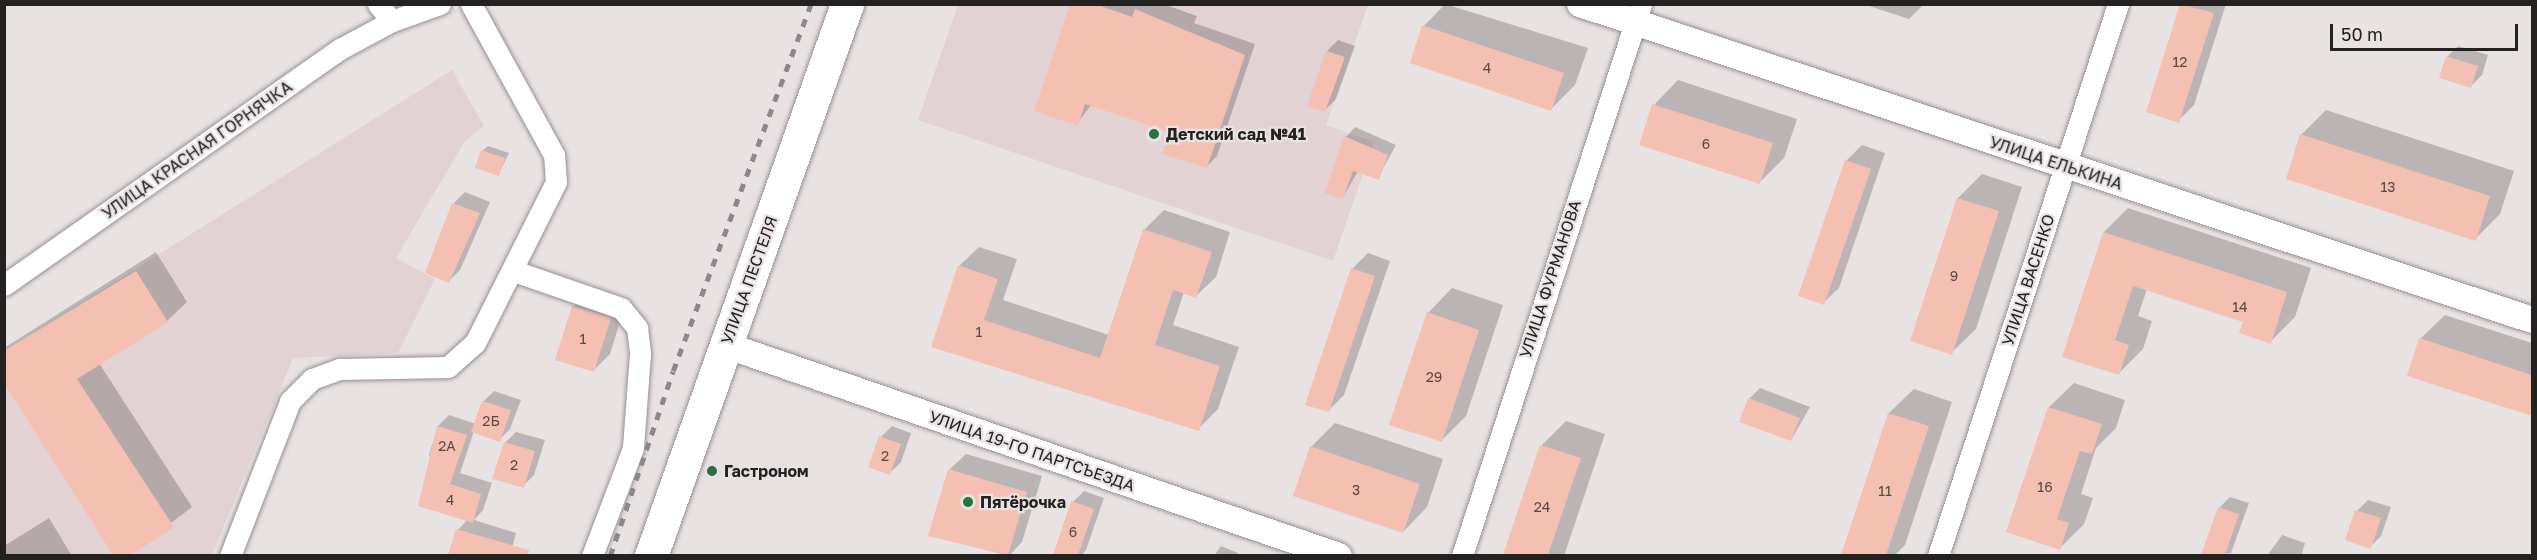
<!DOCTYPE html>
<meta charset="utf-8">
<style>
body{margin:0}
#map{position:relative;width:2537px;height:560px;overflow:hidden;background:#e9e2e3;font-family:"Golos Text",sans-serif}
div>[style]{position:absolute}
.built>*{inset:0;background:#e2d2d4}
.shadow>*{inset:0;background:#0003}
.building>*{inset:0;background:#f4c0b1}
.roads{filter:drop-shadow(0 0 2px #979091) drop-shadow(0 0 2px #979091)}
.minor>*{height:21px;margin:-10.5px;padding:0 10.5px;transform-origin:10.5px;border-radius:10.5px;background:#fff}
.tertiary>*{height:26px;margin:-13px;padding:0 13px;transform-origin:13px;border-radius:13px;background:#fff}
.primary>*{height:33px;margin:-16.5px;padding:0 16.5px;transform-origin:16.5px;border-radius:16.5px;background:#fff}
.rail>*{height:4.5px;margin-top:-2.25px;transform-origin:0;background:repeating-linear-gradient(90deg,#8d8889 0 8px,transparent 0 16px)}
.dots>*{width:16px;height:16px;translate:-50% -50%;box-sizing:border-box;border:3px solid #e9e2e3;border-radius:50%}
span{translate:-50% -50%;white-space:nowrap;text-align:center;line-height:1.15;-webkit-text-stroke:4.5px #e9e2e3;paint-order:stroke}
.number-label{font-size:14px;color:#584945}
.number-label span{-webkit-text-stroke-width:0}
.poi-label{font-size:16px;color:#242121;font-weight:700}
.left{translate:0 -50%;text-align:left}
.street-label{font-size:16px;color:#242121}
.frame{position:absolute;inset:0;border:6px solid #242121;pointer-events:none}
.scale{position:absolute;left:2330px;top:24px;width:188px;height:27px;box-sizing:border-box;border:3px solid #242121;border-top:0;padding-left:8px;font-size:18px;line-height:21px;white-space:nowrap;color:#242121;-webkit-text-stroke:4px #e9e2e3;paint-order:stroke}
</style>
<div id="map">
<div class="built">
<i style="clip-path:polygon(958px 5px,1368px 5px,1326px 125px,1374px 142px,1333px 261px,918px 120px)"></i>
<i style="clip-path:polygon(452px 70px,484px 126px,465px 141px,396px 258px,435px 279px,398px 353px,293px 358px,212px 555px,5px 556px,5px 351px)"></i>
</div>
<div class="shadow">
<i style="clip-path:polygon(1071px 4px,1163px 4px,1197px 16px,1194px 23px,1255px 44px,1217px 156px,1206px 167px,1171px 131px,1091px 105px,1077px 124px)"></i>
<i style="clip-path:polygon(1445px 4px,1588px 48px,1575px 85px,1551px 109px,1411px 62px,1424px 26px)"></i>
<i style="clip-path:polygon(1863px 4px,1924px 4px,1909px 19px)"></i>
<i style="clip-path:polygon(2182px 4px,2226px 4px,2194px 105px,2178px 121px)"></i>
<i style="clip-path:polygon(1338px 40px,1355px 46px,1336px 99px,1325px 110px,1309px 105px,1327px 51px)"></i>
<i style="clip-path:polygon(2458px 46px,2488px 55px,2482px 75px,2471px 86px,2447px 57px)"></i>
<i style="clip-path:polygon(1678px 80px,1797px 119px,1784px 158px,1759px 183px,1654px 105px)"></i>
<i style="clip-path:polygon(2326px 110px,2514px 171px,2500px 214px,2475px 239px,2301px 135px)"></i>
<i style="clip-path:polygon(1355px 127px,1396px 145px,1378px 178px,1358px 171px,1343px 197px,1346px 137px)"></i>
<i style="clip-path:polygon(1862px 145px,1885px 153px,1839px 288px,1823px 303px,1846px 161px)"></i>
<i style="clip-path:polygon(488px 146px,509px 153px,498px 175px,482px 151px)"></i>
<i style="clip-path:polygon(1982px 174px,2022px 187px,1976px 329px,1951px 353px,1958px 198px)"></i>
<i style="clip-path:polygon(465px 192px,490px 202px,460px 270px,449px 281px,427px 272px,454px 203px)"></i>
<i style="clip-path:polygon(2128px 208px,2311px 268px,2295px 317px,2270px 342px,2244px 321px,2147px 289px,2138px 316px,2152px 321px,2143px 349px,2118px 374px,2104px 232px)"></i>
<i style="clip-path:polygon(1164px 210px,1230px 232px,1216px 277px,1196px 296px,1184px 292px,1173px 325px,1239px 347px,1218px 409px,1198px 429px,933px 346px,959px 266px,979px 247px,1017px 259px,1003px 300px,1109px 335px,1144px 230px)"></i>
<i style="clip-path:polygon(156px 252px,187px 302px,167px 321px,99px 363px,192px 507px,128px 556px,115px 556px,4px 380px,4px 348px)"></i>
<i style="clip-path:polygon(1368px 253px,1390px 261px,1344px 395px,1328px 411px,1352px 269px)"></i>
<i style="clip-path:polygon(1452px 288px,1503px 305px,1466px 416px,1441px 441px,1428px 313px)"></i>
<i style="clip-path:polygon(589px 291px,626px 303px,610px 354px,594px 370px,573px 307px)"></i>
<i style="clip-path:polygon(2445px 315px,2532px 343px,2532px 414px,2409px 375px,2420px 339px)"></i>
<i style="clip-path:polygon(2074px 383px,2125px 400px,2116px 428px,2096px 448px,2081px 494px,2093px 498px,2084px 524px,2060px 548px,2008px 531px,2049px 407px)"></i>
<i style="clip-path:polygon(1760px 388px,1810px 407px,1791px 440px,1749px 399px)"></i>
<i style="clip-path:polygon(1914px 389px,1952px 402px,1905px 545px,1894px 556px,1842px 556px,1889px 413px)"></i>
<i style="clip-path:polygon(494px 391px,521px 400px,510px 429px,499px 440px,474px 431px,460px 473px,492px 483px,483px 510px,474px 520px,516px 533px,510px 556px,450px 556px,458px 530px,467px 520px,429px 455px,438px 426px,449px 415px,476px 424px,483px 402px)"></i>
<i style="clip-path:polygon(1566px 421px,1605px 434px,1564px 556px,1505px 556px,1542px 445px)"></i>
<i style="clip-path:polygon(1335px 423px,1443px 459px,1427px 507px,1403px 532px,1311px 447px)"></i>
<i style="clip-path:polygon(892px 426px,911px 433px,901px 462px,890px 473px,881px 437px)"></i>
<i style="clip-path:polygon(516px 432px,545px 440px,534px 475px,523px 486px,505px 443px)"></i>
<i style="clip-path:polygon(966px 454px,1042px 476px,1022px 542px,1009px 556px,930px 535px,950px 469px)"></i>
<i style="clip-path:polygon(1084px 491px,1104px 498px,1086px 550px,1081px 556px,1055px 554px,1073px 502px)"></i>
<i style="clip-path:polygon(2230px 497px,2249px 503px,2231px 553px,2203px 556px,2219px 508px)"></i>
<i style="clip-path:polygon(2368px 500px,2391px 507px,2381px 536px,2370px 547px,2357px 511px)"></i>
<i style="clip-path:polygon(49px 518px,72px 556px,4px 556px,4px 546px)"></i>
<i style="clip-path:polygon(2282px 535px,2305px 543px,2301px 556px,2267px 556px)"></i>
<i style="clip-path:polygon(1221px 546px,1238px 553px,1237px 556px,1214px 556px)"></i>
</div>
<div class="building">
<i style="clip-path:polygon(1070px 4px,1095px 4px,1132px 17px,1135px 9px,1245px 55px,1207px 168px,1162px 154px,1169px 132px,1085px 104px,1078px 126px,1034px 111px)"></i>
<i style="clip-path:polygon(2180px 4px,2214px 13px,2179px 123px,2146px 112px)"></i>
<i style="clip-path:polygon(1422px 25px,1564px 73px,1551px 111px,1410px 63px)"></i>
<i style="clip-path:polygon(1326px 51px,1345px 57px,1325px 112px,1307px 106px)"></i>
<i style="clip-path:polygon(2446px 56px,2478px 66px,2471px 88px,2439px 78px)"></i>
<i style="clip-path:polygon(1652px 104px,1773px 143px,1760px 184px,1639px 145px)"></i>
<i style="clip-path:polygon(2300px 134px,2490px 196px,2476px 241px,2286px 179px)"></i>
<i style="clip-path:polygon(1344px 136px,1388px 155px,1379px 180px,1353px 171px,1343px 199px,1325px 193px)"></i>
<i style="clip-path:polygon(481px 150px,505px 158px,499px 176px,475px 168px)"></i>
<i style="clip-path:polygon(1845px 160px,1871px 169px,1824px 305px,1798px 296px)"></i>
<i style="clip-path:polygon(1957px 198px,1999px 211px,1952px 355px,1910px 341px)"></i>
<i style="clip-path:polygon(452px 203px,480px 213px,449px 283px,425px 273px)"></i>
<i style="clip-path:polygon(1143px 229px,1212px 252px,1196px 298px,1173px 290px,1155px 345px,1220px 366px,1199px 431px,931px 347px,958px 265px,998px 279px,984px 320px,1100px 358px)"></i>
<i style="clip-path:polygon(2103px 232px,2287px 292px,2271px 344px,2239px 333px,2243px 322px,2133px 286px,2115px 340px,2129px 345px,2119px 375px,2062px 357px)"></i>
<i style="clip-path:polygon(1351px 268px,1375px 276px,1329px 412px,1305px 405px)"></i>
<i style="clip-path:polygon(136px 271px,168px 322px,77px 379px,174px 527px,131px 555px,113px 555px,4px 383px,4px 351px)"></i>
<i style="clip-path:polygon(572px 306px,611px 318px,594px 372px,555px 360px)"></i>
<i style="clip-path:polygon(1427px 312px,1479px 330px,1442px 442px,1389px 425px)"></i>
<i style="clip-path:polygon(2419px 338px,2532px 375px,2532px 416px,2407px 376px)"></i>
<i style="clip-path:polygon(1748px 398px,1800px 418px,1791px 441px,1739px 422px)"></i>
<i style="clip-path:polygon(482px 401px,511px 410px,500px 442px,471px 432px)"></i>
<i style="clip-path:polygon(2048px 407px,2102px 424px,2092px 454px,2080px 451px,2057px 519px,2069px 523px,2060px 550px,2006px 532px)"></i>
<i style="clip-path:polygon(1888px 413px,1929px 426px,1886px 555px,1841px 555px)"></i>
<i style="clip-path:polygon(437px 426px,467px 435px,450px 484px,481px 494px,473px 523px,418px 506px)"></i>
<i style="clip-path:polygon(879px 436px,901px 444px,890px 475px,868px 467px)"></i>
<i style="clip-path:polygon(504px 442px,535px 451px,524px 488px,492px 479px)"></i>
<i style="clip-path:polygon(1540px 445px,1581px 458px,1548px 555px,1503px 555px)"></i>
<i style="clip-path:polygon(1310px 446px,1420px 484px,1403px 533px,1293px 496px)"></i>
<i style="clip-path:polygon(948px 469px,1027px 492px,1008px 555px,928px 536px)"></i>
<i style="clip-path:polygon(1071px 501px,1094px 509px,1078px 555px,1053px 555px)"></i>
<i style="clip-path:polygon(2218px 507px,2239px 514px,2225px 555px,2201px 555px)"></i>
<i style="clip-path:polygon(2355px 510px,2381px 518px,2371px 549px,2345px 540px)"></i>
<i style="clip-path:polygon(456px 529px,529px 550px,528px 555px,448px 555px)"></i>
</div>
<div class="roads">
<div class="minor">
<i style="left:378px;top:4px;width:22px;rotate:51deg"></i>
<i style="left:514px;top:271px;width:113px;rotate:19.1deg"></i>
<i style="left:621px;top:308px;width:26px;rotate:51deg"></i>
<i style="left:637px;top:328px;width:26px;rotate:83deg"></i>
<i style="left:640px;top:354px;width:94px;rotate:94.3deg"></i>
<i style="left:633px;top:448px;width:116px;rotate:110.8deg"></i>
<i style="left:4px;top:285px;width:411px;rotate:-35.1deg"></i>
<i style="left:340px;top:49px;width:59px;rotate:-28.3deg"></i>
<i style="left:392px;top:21px;width:51px;rotate:-19.5deg"></i>
<i style="left:230px;top:556px;width:166px;rotate:-68.8deg"></i>
<i style="left:290px;top:401px;width:31px;rotate:-45deg"></i>
<i style="left:312px;top:379px;width:30px;rotate:-20deg"></i>
<i style="left:340px;top:369px;width:108px;rotate:-1.1deg"></i>
<i style="left:448px;top:367px;width:36px;rotate:-42deg"></i>
<i style="left:475px;top:343px;width:180px;rotate:-63.3deg"></i>
<i style="left:556px;top:182px;width:27px;rotate:-94deg"></i>
<i style="left:554px;top:155px;width:172px;rotate:-118.8deg"></i>
<i style="left:1462px;top:556px;width:580px;rotate:-72.03deg"></i>
<i style="left:1938px;top:556px;width:581px;rotate:-71.94deg"></i>
</div>
<div class="tertiary">
<i style="left:1580px;top:4px;width:1003px;rotate:18.36deg"></i>
<i style="left:725px;top:345px;width:649px;rotate:18.97deg"></i>
</div>
<div class="primary">
<i style="left:651px;top:556px;width:586px;rotate:-70.45deg"></i>
</div>
</div>
<div class="rail">
<i style="left:610px;top:556px;width:195px;rotate:-71.2deg"></i>
<i style="left:673px;top:371px;width:392px;rotate:-69.4deg"></i>
</div>
<div class="dots">
<i style="left:1154px;top:134px;background:#267342"></i>
<i style="left:712px;top:471px;background:#267342"></i>
<i style="left:968px;top:502px;background:#267342"></i>
</div>
<div class="number-label">
<span style="left:2180px;top:62px">12</span>
<span style="left:1487px;top:68px">4</span>
<span style="left:1706px;top:144px">6</span>
<span style="left:2388px;top:187px">13</span>
<span style="left:1954px;top:276px">9</span>
<span style="left:2240px;top:307px">14</span>
<span style="left:979px;top:332px">1</span>
<span style="left:583px;top:339px">1</span>
<span style="left:1434px;top:377px">29</span>
<span style="left:491px;top:421px">2Б</span>
<span style="left:447px;top:446px">2А</span>
<span style="left:885px;top:456px">2</span>
<span style="left:514px;top:465px">2</span>
<span style="left:2045px;top:487px">16</span>
<span style="left:1356px;top:490px">3</span>
<span style="left:1885px;top:491px">11</span>
<span style="left:450px;top:500px">4</span>
<span style="left:1542px;top:507px">24</span>
<span style="left:1073px;top:532px">6</span>
</div>
<div class="poi-label">
<span class="left" style="left:1166px;top:134px">Детский сад №41</span>
<span class="left" style="left:724px;top:471px">Гастроном</span>
<span class="left" style="left:980px;top:502px">Пятёрочка</span>
</div>
<div class="street-label">
<span style="left:197px;top:150px;rotate:-35deg">УЛИЦА КРАСНАЯ ГОРНЯЧКА</span>
<span style="left:2056px;top:163px;rotate:18deg">УЛИЦА ЕЛЬКИНА</span>
<span style="left:1550px;top:279px;rotate:-72deg">УЛИЦА ФУРМАНОВА</span>
<span style="left:749px;top:280px;rotate:-70deg">УЛИЦА ПЕСТЕЛЯ</span>
<span style="left:2028px;top:280px;rotate:-72deg">УЛИЦА ВАСЕНКО</span>
<span style="left:1032px;top:451px;rotate:19deg">УЛИЦА 19-ГО ПАРТСЪЕЗДА</span>
</div>
<div class="frame"></div>
<div class="scale">50 m</div>
</div>
